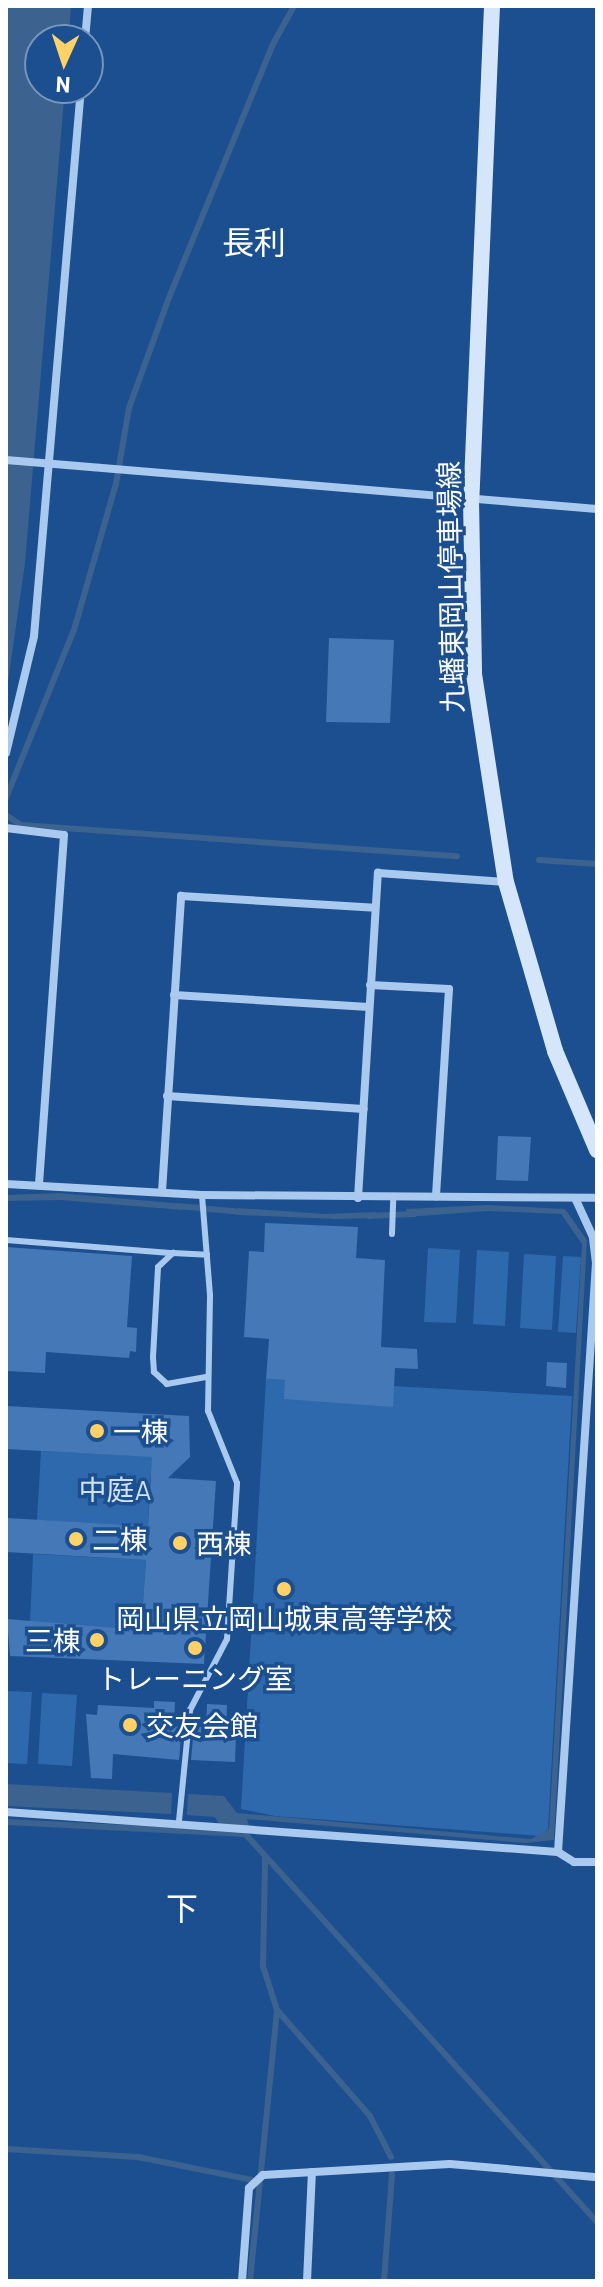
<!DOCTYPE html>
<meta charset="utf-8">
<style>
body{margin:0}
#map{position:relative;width:603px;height:2287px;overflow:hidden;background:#1b4f8f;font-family:Barlow,"Noto Sans JP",sans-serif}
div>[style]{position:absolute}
.green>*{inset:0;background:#2e69ad}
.water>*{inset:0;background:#3c6290}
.stream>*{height:6px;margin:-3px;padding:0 3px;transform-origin:3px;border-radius:3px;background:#3c6290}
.building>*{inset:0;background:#4478b7}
.lane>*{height:6px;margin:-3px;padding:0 3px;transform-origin:3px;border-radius:3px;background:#a9c9ee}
.street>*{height:8px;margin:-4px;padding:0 4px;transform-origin:4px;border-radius:4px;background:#a9c9ee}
.secondary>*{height:16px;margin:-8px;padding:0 8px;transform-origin:8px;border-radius:8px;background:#d6e6fa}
.dots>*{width:22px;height:22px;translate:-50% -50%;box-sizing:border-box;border:4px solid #1b4f8f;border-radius:50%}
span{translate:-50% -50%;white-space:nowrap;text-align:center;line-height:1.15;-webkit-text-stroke:7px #1b4f8f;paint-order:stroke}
.street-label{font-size:28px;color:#fff}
.poi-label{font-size:28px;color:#fff}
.left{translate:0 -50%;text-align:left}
.right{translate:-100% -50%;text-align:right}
.park-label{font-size:28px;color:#cfe3fa}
.quarter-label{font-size:32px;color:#fff}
.frame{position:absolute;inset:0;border:8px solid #fff;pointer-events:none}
.north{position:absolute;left:24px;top:24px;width:80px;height:80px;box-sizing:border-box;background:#1b4f8f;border:2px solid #7695bc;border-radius:50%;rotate:183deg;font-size:22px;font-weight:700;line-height:32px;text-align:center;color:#fff}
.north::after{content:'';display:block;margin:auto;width:28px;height:36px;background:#ffd166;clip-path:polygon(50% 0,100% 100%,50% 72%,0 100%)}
</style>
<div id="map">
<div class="green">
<i style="clip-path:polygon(428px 1248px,460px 1250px,456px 1323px,424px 1322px)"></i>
<i style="clip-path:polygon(477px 1250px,509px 1252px,505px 1326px,473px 1324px)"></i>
<i style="clip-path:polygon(524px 1254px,556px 1256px,552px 1330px,520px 1328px)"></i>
<i style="clip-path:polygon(563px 1256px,581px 1257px,576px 1333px,558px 1332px)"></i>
<i style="clip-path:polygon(266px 1379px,572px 1396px,548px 1829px,541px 1836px,275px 1816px,241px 1809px)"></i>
<i style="clip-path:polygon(41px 1451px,163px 1457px,150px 1478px,148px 1526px,37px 1520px)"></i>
<i style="clip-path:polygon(33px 1554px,146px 1560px,143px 1602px,169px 1632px,30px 1623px)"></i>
<i style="clip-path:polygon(6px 1691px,32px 1692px,27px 1764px,6px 1763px)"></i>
<i style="clip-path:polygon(42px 1693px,77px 1695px,72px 1766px,38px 1764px)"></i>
</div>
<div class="water">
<i style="clip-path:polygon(6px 6px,71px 6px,69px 40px,40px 40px,40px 88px,65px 88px,25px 563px,6px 696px)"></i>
<i style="clip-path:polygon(59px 1193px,184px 1204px,183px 1210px,60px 1200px,6px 1201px,6px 1195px)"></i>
<i style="clip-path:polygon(487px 1205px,565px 1209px,587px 1240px,554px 1840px,525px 1843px,247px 1819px,251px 1832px,225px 1833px,215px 1817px,187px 1815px,188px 1794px,224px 1796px,237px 1813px,531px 1839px,549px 1829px,582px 1244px,561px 1214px,487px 1211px,406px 1217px,406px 1209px)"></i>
<i style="clip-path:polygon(238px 1208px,325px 1214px,376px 1212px,376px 1218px,336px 1219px,239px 1215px)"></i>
<i style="clip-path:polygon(6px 1784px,172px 1793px,171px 1814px,6px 1806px)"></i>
</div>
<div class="stream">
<i style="left:6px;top:798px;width:181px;rotate:-68deg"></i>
<i style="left:74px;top:630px;width:152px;rotate:-74deg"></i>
<i style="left:116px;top:484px;width:77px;rotate:-80.3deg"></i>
<i style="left:129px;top:408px;width:115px;rotate:-70.1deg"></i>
<i style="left:168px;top:300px;width:274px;rotate:-67.7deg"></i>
<i style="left:272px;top:46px;width:46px;rotate:-61.2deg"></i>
<i style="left:6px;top:815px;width:18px;rotate:34deg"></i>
<i style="left:21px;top:825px;width:437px;rotate:4.1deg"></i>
<i style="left:539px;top:860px;width:58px;rotate:3.9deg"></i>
<i style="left:178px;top:1206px;width:64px;rotate:5.4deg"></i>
<i style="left:369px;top:1216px;width:45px;rotate:-2.5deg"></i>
<i style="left:6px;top:1822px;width:239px;rotate:2.9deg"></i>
<i style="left:240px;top:1828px;width:532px;rotate:47.82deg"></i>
<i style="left:277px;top:2010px;width:141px;rotate:48.7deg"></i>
<i style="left:370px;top:2116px;width:46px;rotate:62.9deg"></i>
<i style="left:6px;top:2149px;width:132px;rotate:3.5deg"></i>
<i style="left:138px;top:2157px;width:121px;rotate:11.4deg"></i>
<i style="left:250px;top:2281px;width:272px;rotate:-84.3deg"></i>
<i style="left:277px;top:2010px;width:46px;rotate:-107.7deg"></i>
<i style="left:263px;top:1966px;width:109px;rotate:-88.9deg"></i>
<i style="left:384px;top:2281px;width:107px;rotate:-85.7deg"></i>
</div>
<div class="building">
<i style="clip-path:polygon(329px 638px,394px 640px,390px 723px,326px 722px)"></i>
<i style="clip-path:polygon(498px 1136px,531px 1137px,528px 1181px,496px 1180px)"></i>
<i style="clip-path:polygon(265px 1223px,358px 1227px,356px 1258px,385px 1260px,381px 1347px,417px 1349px,418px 1369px,395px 1368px,393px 1407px,284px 1399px,285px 1380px,266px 1379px,269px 1339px,244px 1337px,249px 1251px,264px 1252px)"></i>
<i style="clip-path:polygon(6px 1247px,132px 1256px,127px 1327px,137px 1328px,136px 1352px,130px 1351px,129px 1358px,46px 1352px,45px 1373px,6px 1371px)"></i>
<i style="clip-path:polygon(547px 1362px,567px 1363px,566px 1388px,546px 1386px)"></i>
<i style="clip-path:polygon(6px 1406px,189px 1416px,190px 1457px,168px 1478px,216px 1481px,204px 1664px,10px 1656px,7px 1619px,141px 1630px,146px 1560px,6px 1552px,6px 1518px,148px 1526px,152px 1457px,6px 1449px)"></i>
<i style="clip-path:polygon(154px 1701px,175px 1702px,174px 1726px,182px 1726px,179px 1760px,113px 1754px,112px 1779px,91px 1778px,86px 1714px,97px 1715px,98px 1705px,154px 1708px)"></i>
<i style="clip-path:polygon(207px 1704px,227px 1705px,226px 1732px,236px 1733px,235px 1762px,191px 1760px,194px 1727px,206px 1727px)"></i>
</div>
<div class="lane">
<i style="left:392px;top:1234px;width:36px;rotate:-88deg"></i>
<i style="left:6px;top:1240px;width:168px;rotate:4.5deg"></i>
<i style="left:206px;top:1377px;width:40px;rotate:170deg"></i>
<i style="left:167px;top:1384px;width:18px;rotate:-137deg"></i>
<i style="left:154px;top:1372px;width:15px;rotate:-94deg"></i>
<i style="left:153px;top:1357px;width:90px;rotate:-86.8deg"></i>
<i style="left:158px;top:1267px;width:21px;rotate:-43deg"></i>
<i style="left:173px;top:1253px;width:34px;rotate:3deg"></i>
<i style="left:179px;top:1821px;width:112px;rotate:-84.3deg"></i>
<i style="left:190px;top:1710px;width:80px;rotate:-62.5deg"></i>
<i style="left:227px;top:1639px;width:156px;rotate:-86.3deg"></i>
<i style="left:237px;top:1483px;width:78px;rotate:-111.9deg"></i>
<i style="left:208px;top:1411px;width:116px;rotate:-89deg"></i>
<i style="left:210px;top:1295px;width:100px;rotate:-94.6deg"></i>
</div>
<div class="street">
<i style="left:85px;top:40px;width:34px;rotate:-85deg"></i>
<i style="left:6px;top:460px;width:593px;rotate:4.74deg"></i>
<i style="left:6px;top:753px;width:120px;rotate:-76.5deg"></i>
<i style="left:34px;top:636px;width:550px;rotate:-85.1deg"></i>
<i style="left:6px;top:828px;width:58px;rotate:6.9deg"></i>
<i style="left:64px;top:835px;width:350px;rotate:94.1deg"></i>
<i style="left:370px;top:985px;width:79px;rotate:2.9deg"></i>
<i style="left:449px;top:989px;width:208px;rotate:93.6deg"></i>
<i style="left:174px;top:995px;width:195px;rotate:3.5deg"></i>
<i style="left:167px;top:1096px;width:197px;rotate:3.8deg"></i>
<i style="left:6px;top:1184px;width:196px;rotate:3.2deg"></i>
<i style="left:202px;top:1195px;width:395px;rotate:0.4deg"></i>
<i style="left:162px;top:1192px;width:297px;rotate:-86.3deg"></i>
<i style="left:181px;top:896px;width:194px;rotate:3.5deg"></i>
<i style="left:358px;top:1198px;width:326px;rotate:-86.5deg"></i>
<i style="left:378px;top:873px;width:128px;rotate:4deg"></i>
<i style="left:6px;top:1812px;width:553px;rotate:4.14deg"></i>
<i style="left:558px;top:1852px;width:19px;rotate:32deg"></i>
<i style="left:574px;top:1862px;width:23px"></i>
<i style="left:558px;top:1852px;width:590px;rotate:-86.31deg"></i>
<i style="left:596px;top:1263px;width:26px;rotate:-97deg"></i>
<i style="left:593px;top:1237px;width:41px;rotate:-114.7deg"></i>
<i style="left:242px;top:2281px;width:93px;rotate:-85.7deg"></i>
<i style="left:249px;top:2188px;width:19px;rotate:-43deg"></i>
<i style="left:263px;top:2175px;width:187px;rotate:-3.4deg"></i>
<i style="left:450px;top:2164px;width:148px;rotate:5.1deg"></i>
<i style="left:307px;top:2281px;width:109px;rotate:-87.4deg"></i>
</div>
<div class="secondary">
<i style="left:492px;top:6px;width:493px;rotate:92.4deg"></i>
<i style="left:471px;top:499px;width:175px;rotate:89deg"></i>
<i style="left:474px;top:674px;width:210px;rotate:81.3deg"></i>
<i style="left:506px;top:882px;width:176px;rotate:73.8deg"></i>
<i style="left:555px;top:1051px;width:108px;rotate:67deg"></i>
</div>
<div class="dots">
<i style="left:97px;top:1431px;background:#ffd166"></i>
<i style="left:76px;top:1539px;background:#ffd166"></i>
<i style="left:180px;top:1543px;background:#ffd166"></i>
<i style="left:284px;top:1589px;background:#ffd166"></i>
<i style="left:97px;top:1640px;background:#ffd166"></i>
<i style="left:195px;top:1648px;background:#ffd166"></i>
<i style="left:130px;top:1725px;background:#ffd166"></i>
</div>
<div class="street-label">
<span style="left:450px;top:587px;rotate:-91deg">九蟠東岡山停車場線</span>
</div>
<div class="poi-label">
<span class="left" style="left:113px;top:1431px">一棟</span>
<span class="left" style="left:92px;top:1539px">二棟</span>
<span class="left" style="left:196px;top:1543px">西棟</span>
<span style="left:284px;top:1618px">岡山県立岡山城東高等学校</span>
<span class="right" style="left:81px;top:1640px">三棟</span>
<span style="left:195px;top:1678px">トレーニング室</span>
<span class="left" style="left:146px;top:1725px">交友会館</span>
</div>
<div class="park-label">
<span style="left:115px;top:1489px">中庭A</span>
</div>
<div class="quarter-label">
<span style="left:254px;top:241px">長利</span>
<span style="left:182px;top:1907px">下</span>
</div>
<div class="frame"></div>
<div class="north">N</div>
</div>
